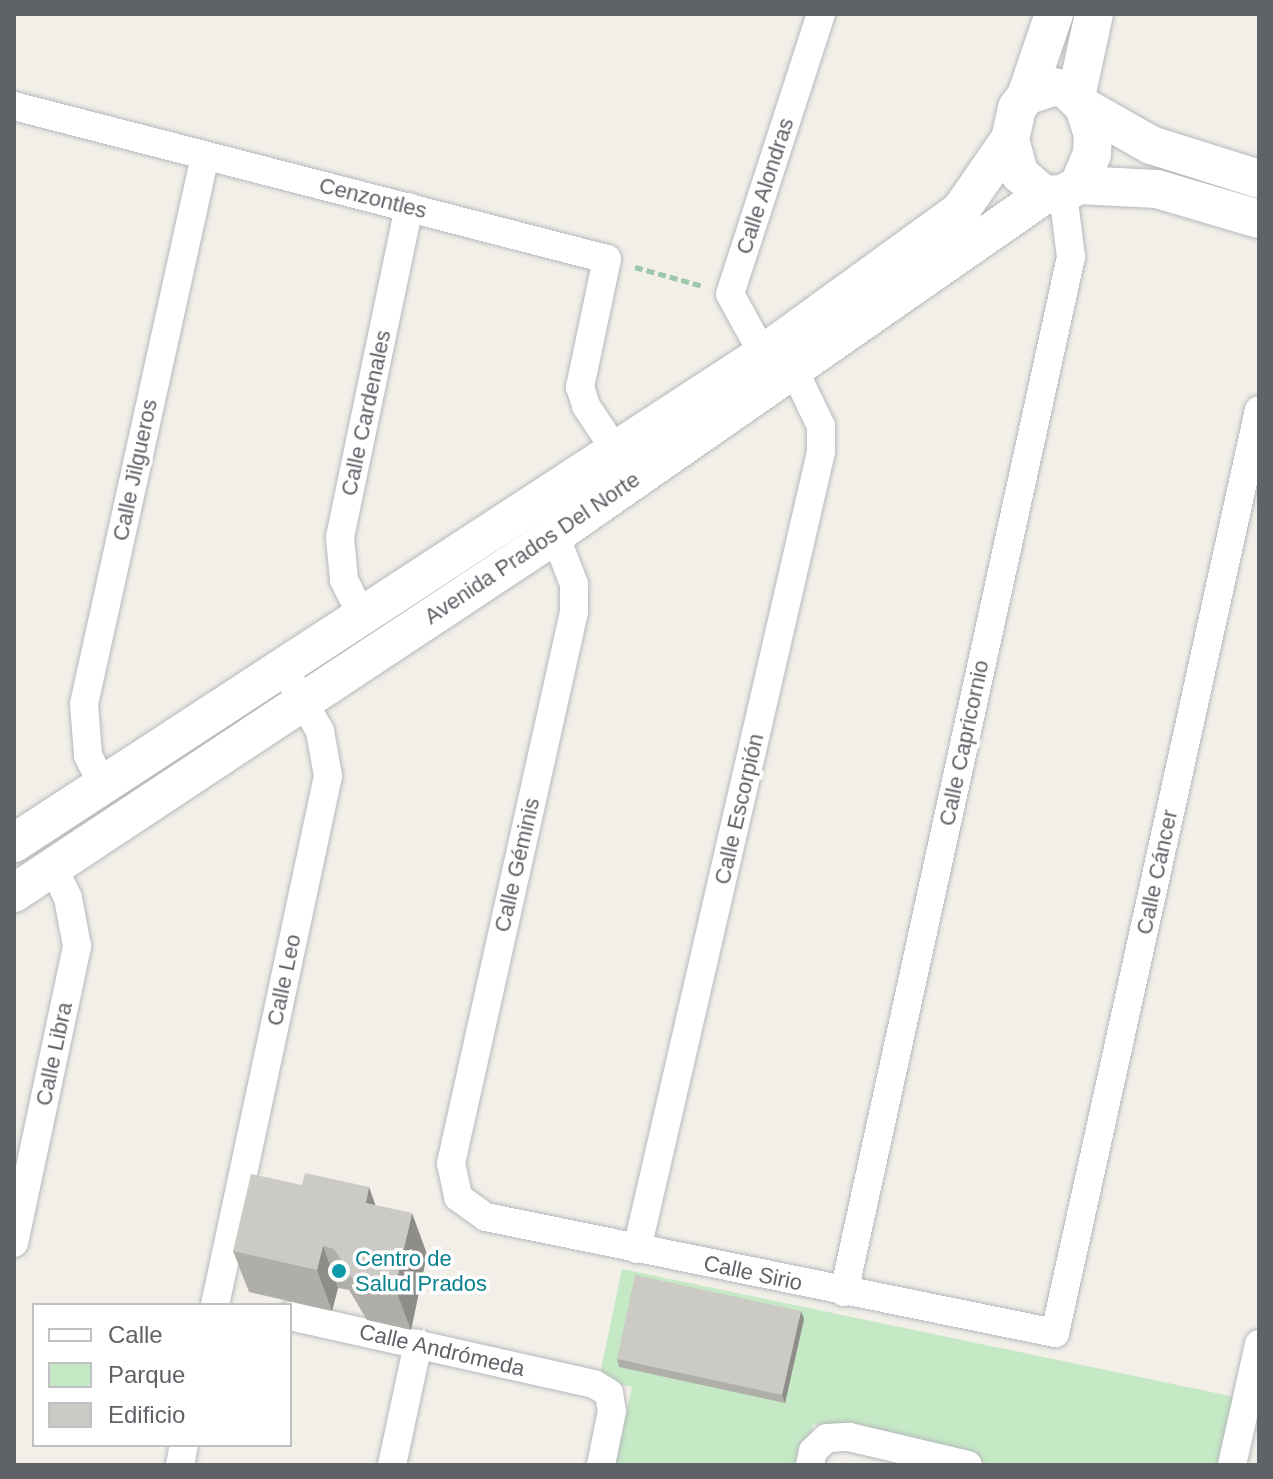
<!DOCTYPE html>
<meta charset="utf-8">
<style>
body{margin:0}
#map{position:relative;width:1273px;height:1479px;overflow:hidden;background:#f1efe8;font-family:Arial,sans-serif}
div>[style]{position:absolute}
.green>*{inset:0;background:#c5e8c5}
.path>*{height:5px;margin-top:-2.5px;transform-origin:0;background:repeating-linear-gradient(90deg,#9cc7a9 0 8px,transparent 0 12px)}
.roads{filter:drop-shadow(0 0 2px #b5b8bc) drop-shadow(0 0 2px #b5b8bc)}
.street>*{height:28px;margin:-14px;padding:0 14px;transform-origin:14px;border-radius:14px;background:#fff}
.secondary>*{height:38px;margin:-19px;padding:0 19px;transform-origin:19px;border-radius:19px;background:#fff}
.wall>*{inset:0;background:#afaea9}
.shaded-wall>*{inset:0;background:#8f8d8a}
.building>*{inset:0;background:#cccac5}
.dots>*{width:22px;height:22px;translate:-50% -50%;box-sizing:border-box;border:4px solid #fff;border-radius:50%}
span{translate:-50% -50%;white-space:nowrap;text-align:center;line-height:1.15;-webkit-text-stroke:7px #fff;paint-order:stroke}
.street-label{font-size:22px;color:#5f6368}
.culture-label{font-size:22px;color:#0d838f}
.left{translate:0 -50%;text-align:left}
.frame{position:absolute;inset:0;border:16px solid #5f6368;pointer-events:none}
.legend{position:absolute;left:32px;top:1303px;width:260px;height:144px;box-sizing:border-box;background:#fff;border:2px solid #bfc1c3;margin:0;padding:10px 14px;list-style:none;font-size:24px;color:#5f6368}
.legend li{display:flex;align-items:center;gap:16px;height:40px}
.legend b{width:40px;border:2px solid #bfc1c3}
</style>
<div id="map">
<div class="green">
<i style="clip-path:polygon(622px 1269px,1235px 1397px,1220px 1465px,998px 1465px,813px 1424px,804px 1465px,615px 1465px,632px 1387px,599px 1379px)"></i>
</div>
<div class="path">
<i style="left:635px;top:267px;width:71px;rotate:15.6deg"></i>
</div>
<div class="roads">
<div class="street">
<i style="left:14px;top:106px;width:612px;rotate:14.47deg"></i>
<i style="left:607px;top:259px;width:131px;rotate:101.9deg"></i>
<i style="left:580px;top:387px;width:20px;rotate:72deg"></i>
<i style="left:586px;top:406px;width:72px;rotate:56.3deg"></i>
<i style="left:763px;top:354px;width:68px;rotate:-118.8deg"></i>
<i style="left:730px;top:294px;width:294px;rotate:-72deg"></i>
<i style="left:555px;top:535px;width:53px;rotate:68.8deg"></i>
<i style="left:574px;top:584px;width:28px;rotate:90deg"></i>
<i style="left:574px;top:612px;width:565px;rotate:102.58deg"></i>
<i style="left:451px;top:1163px;width:35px;rotate:78deg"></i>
<i style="left:458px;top:1197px;width:34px;rotate:36deg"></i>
<i style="left:486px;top:1217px;width:581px;rotate:11.52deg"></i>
<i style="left:1055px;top:1333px;width:945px;rotate:-77.54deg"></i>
<i style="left:362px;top:616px;width:40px;rotate:-116.6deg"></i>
<i style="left:344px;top:580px;width:43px;rotate:-95.3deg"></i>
<i style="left:340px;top:537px;width:337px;rotate:-78.2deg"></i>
<i style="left:102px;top:784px;width:32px;rotate:-116deg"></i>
<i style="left:88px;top:755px;width:51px;rotate:-94.5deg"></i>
<i style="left:84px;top:704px;width:561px;rotate:-77.55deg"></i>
<i style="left:14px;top:1243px;width:304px;rotate:-78deg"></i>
<i style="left:77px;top:946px;width:49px;rotate:-100.6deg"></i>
<i style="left:68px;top:898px;width:34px;rotate:-116deg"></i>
<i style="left:637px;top:1249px;width:818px;rotate:-77deg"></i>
<i style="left:821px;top:452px;width:26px;rotate:-90deg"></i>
<i style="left:821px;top:426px;width:60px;rotate:-115.7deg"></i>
<i style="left:844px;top:1292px;width:1060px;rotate:-77.63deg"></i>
<i style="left:1071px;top:257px;width:64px;rotate:-97.2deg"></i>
<i style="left:215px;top:1305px;width:541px;rotate:-77.94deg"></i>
<i style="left:328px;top:776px;width:46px;rotate:-100.1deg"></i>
<i style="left:320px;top:731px;width:52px;rotate:-120deg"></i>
<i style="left:290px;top:1316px;width:312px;rotate:12.6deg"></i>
<i style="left:594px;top:1384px;width:17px;rotate:31deg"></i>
<i style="left:609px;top:1393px;width:18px;rotate:81deg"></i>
<i style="left:612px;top:1411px;width:55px;rotate:101.5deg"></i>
<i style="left:180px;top:1465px;width:20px;rotate:-79deg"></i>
<i style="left:392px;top:1465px;width:124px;rotate:-77.9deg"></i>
<i style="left:810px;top:1465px;width:14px;rotate:-78deg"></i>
<i style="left:813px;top:1451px;width:19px;rotate:-43deg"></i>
<i style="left:827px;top:1438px;width:22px;rotate:-3deg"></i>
<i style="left:849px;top:1437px;width:122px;rotate:13.2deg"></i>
<i style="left:1232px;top:1465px;width:124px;rotate:-77.4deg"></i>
</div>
<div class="secondary">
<i style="left:1052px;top:87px;width:14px;rotate:8deg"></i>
<i style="left:1066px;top:89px;width:25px;rotate:45deg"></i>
<i style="left:1084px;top:107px;width:28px;rotate:72deg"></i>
<i style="left:1093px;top:134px;width:20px;rotate:93deg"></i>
<i style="left:1092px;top:154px;width:34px;rotate:113deg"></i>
<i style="left:1079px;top:185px;width:18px;rotate:151deg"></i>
<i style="left:1063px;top:194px;width:19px;rotate:177deg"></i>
<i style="left:1044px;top:195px;width:33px;rotate:-139deg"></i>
<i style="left:1019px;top:173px;width:35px;rotate:-105deg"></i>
<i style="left:1010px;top:139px;width:32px;rotate:-77deg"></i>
<i style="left:1017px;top:108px;width:15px;rotate:-53deg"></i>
<i style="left:1026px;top:96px;width:28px;rotate:-19deg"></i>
<i style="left:1026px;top:96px;width:87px;rotate:-71.1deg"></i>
<i style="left:1076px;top:97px;width:85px;rotate:-77.8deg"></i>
<i style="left:1084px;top:107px;width:77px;rotate:29.6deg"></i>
<i style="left:1151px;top:145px;width:113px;rotate:17.5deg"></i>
<i style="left:1079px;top:185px;width:78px;rotate:2.9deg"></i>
<i style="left:1157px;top:189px;width:106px;rotate:16.4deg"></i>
<i style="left:14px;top:843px;width:894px;rotate:-33.14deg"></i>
<i style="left:763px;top:354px;width:245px;rotate:-36deg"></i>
<i style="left:961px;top:210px;width:86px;rotate:-55.4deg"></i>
<i style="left:14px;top:893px;width:649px;rotate:-33.49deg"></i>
<i style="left:555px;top:535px;width:596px;rotate:-34.81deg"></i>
</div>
</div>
<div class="wall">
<i style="clip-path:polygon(369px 1187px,375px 1205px,427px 1254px,411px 1330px,367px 1320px,349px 1290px,338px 1288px,332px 1311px,249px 1292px,233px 1251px)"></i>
<i style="clip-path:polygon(804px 1319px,785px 1403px,619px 1367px,617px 1359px)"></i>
</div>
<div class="shaded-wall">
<i style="clip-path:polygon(369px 1187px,384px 1229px,366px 1203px)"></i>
<i style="clip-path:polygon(412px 1213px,427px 1254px,411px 1330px,395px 1288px)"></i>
<i style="clip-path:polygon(323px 1246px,338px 1288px,332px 1311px,317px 1270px)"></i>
<i style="clip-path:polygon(801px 1311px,804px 1319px,785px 1403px,782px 1395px)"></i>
</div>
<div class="building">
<i style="clip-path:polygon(305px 1173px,369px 1187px,366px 1203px,412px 1213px,395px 1288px,352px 1278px,334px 1249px,323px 1246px,317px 1270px,233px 1251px,251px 1174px,302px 1185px)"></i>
<i style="clip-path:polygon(635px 1275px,801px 1311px,782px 1395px,617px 1359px)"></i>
</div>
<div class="dots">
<i style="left:339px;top:1271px;background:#0f9aa8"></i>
</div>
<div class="street-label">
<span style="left:765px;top:186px;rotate:-72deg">Calle Alondras</span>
<span style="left:373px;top:198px;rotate:14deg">Cenzontles</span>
<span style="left:366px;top:413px;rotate:-78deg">Calle Cardenales</span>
<span style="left:135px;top:470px;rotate:-78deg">Calle Jilgueros</span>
<span style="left:532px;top:548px;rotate:-34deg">Avenida Prados Del Norte</span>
<span style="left:964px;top:743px;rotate:-78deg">Calle Capricornio</span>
<span style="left:739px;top:809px;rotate:-77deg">Calle Escorpión</span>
<span style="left:517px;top:865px;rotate:-77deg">Calle Géminis</span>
<span style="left:1157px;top:872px;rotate:-78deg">Calle Cáncer</span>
<span style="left:284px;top:980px;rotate:-78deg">Calle Leo</span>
<span style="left:54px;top:1054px;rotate:-78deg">Calle Libra</span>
<span style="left:753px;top:1273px;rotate:12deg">Calle Sirio</span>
<span style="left:442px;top:1350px;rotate:13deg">Calle Andrómeda</span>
</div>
<div class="culture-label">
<span class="left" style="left:355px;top:1271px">Centro de<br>Salud Prados</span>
</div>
<div class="frame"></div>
<ul class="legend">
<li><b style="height:10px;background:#fff"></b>Calle</li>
<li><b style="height:22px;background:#c5e8c5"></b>Parque</li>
<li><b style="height:22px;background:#cccac5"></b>Edificio</li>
</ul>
</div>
